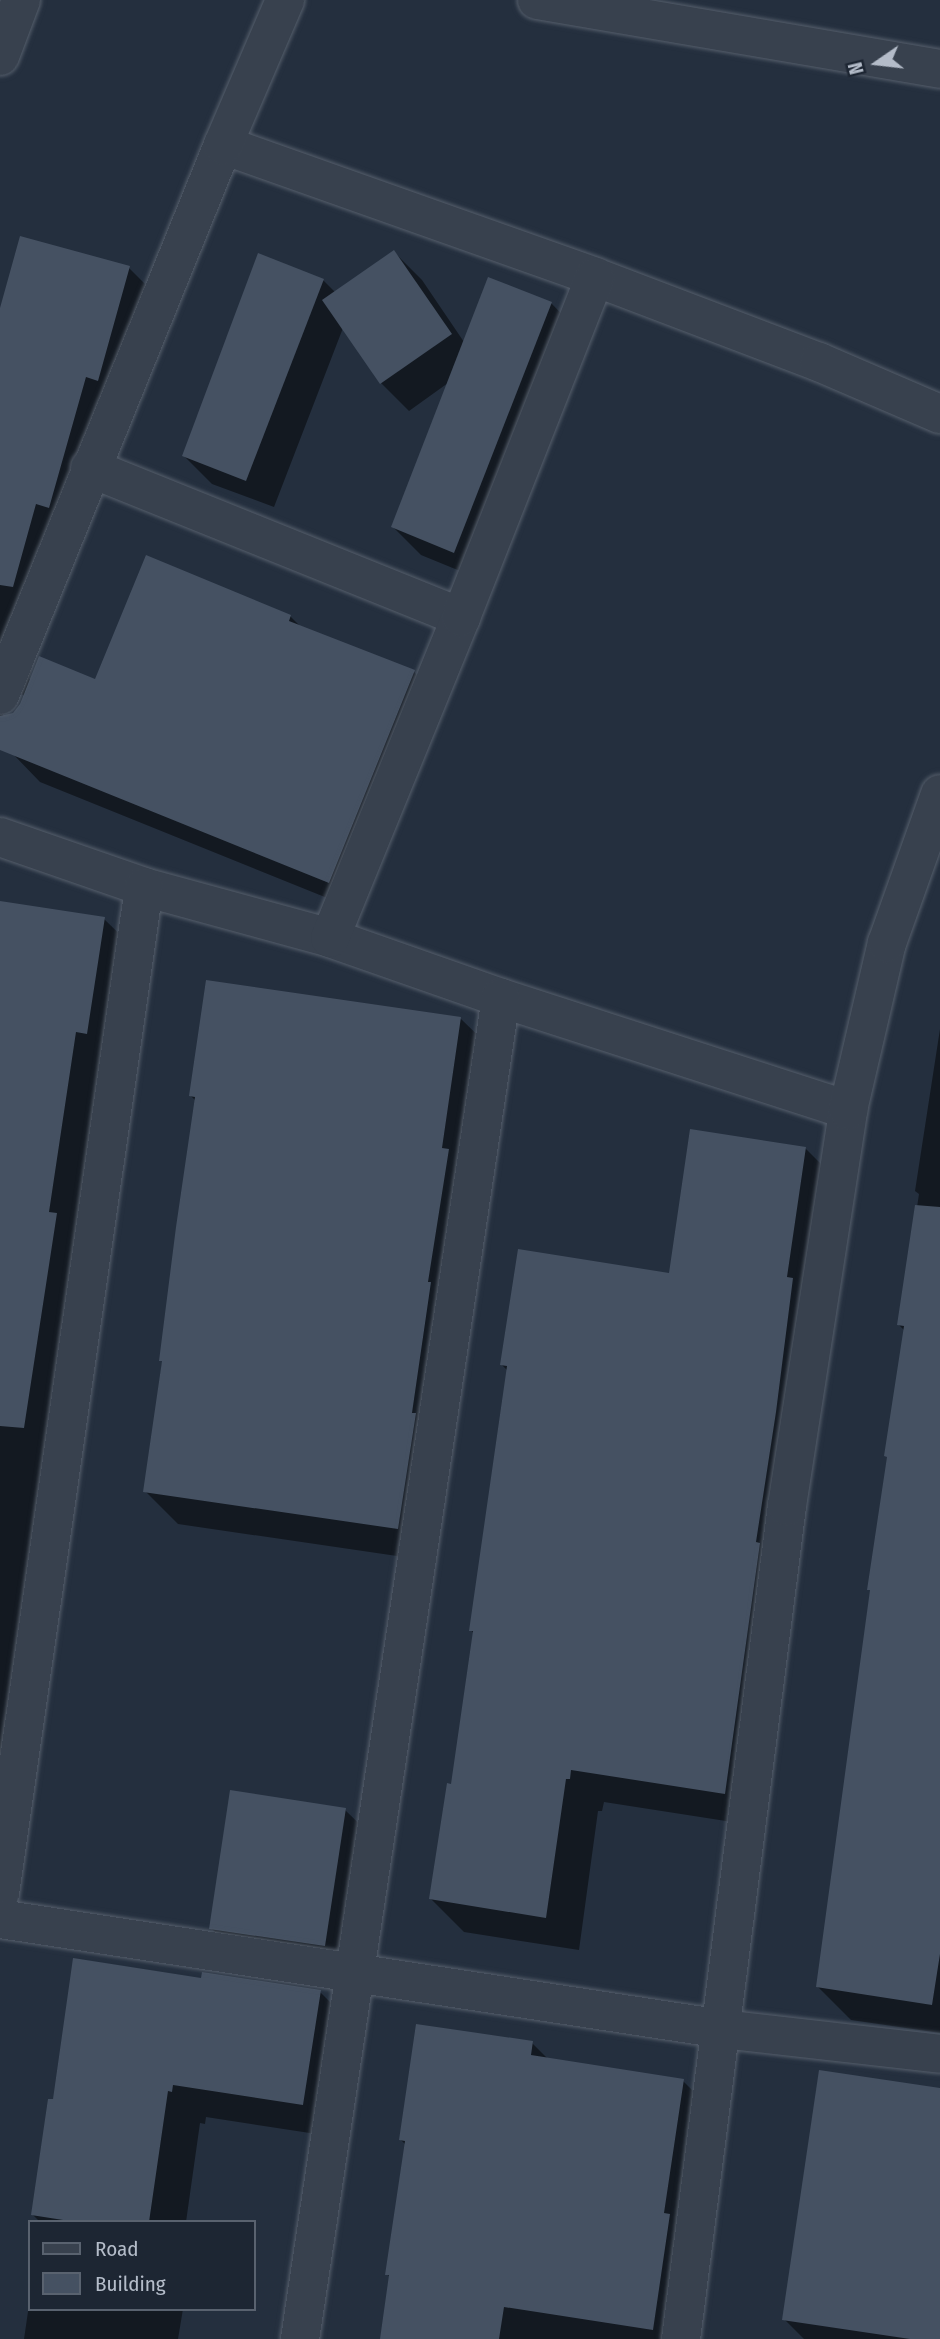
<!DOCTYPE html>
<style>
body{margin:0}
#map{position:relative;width:940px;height:2339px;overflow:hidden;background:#242f3e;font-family:"Fira Sans Condensed",sans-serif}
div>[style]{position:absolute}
.shadow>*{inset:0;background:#0007}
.building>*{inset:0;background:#455162}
.roads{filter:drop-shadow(0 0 2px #565f6c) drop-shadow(0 0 2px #565f6c)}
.minor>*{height:38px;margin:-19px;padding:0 19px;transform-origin:19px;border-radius:19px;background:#38414e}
span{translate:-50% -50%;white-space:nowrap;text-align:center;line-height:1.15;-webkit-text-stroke:5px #1d2633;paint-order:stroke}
.legend{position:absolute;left:28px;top:2220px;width:228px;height:91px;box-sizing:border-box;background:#1d2633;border:2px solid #59626f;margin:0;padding:9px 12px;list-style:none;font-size:21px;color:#b4bcc9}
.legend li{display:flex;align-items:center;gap:14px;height:35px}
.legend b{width:35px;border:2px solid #59626f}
.north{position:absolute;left:842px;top:28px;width:70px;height:70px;-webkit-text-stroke:5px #1d2633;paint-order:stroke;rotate:256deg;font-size:19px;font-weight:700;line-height:28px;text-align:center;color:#b4bcc9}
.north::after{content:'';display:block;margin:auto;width:24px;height:32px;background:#b4bcc9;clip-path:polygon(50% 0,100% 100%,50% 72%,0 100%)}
</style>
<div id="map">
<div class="shadow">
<i style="clip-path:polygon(394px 252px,422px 280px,464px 342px,551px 303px,579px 332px,482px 580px,421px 555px,393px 527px,448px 383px,409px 411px,381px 383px,343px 328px,274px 507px,212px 484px,184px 456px,323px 280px,336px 293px)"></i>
<i style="clip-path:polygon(129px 268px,162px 301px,68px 536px,29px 679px,96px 681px,290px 616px,302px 628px,414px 672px,442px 700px,357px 910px,40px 782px,12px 753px,24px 695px,9px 692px,0 726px,0 314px)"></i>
<i style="clip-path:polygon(0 903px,104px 919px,137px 951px,0 1892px)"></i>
<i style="clip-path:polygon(461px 1019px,494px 1051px,431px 1561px,178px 1524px,145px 1491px,197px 1102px,191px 1096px)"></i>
<i style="clip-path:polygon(940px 1029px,940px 2033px,851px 2020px,818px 1987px,905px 1331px,899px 1325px,919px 1194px,915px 1191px)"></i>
<i style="clip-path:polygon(805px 1148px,838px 1181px,758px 1826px,604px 1802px,602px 1811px,598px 1811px,579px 1950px,464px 1932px,431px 1899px,453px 1786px,474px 1634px,471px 1630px,508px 1371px,502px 1365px,670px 1275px)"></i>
<i style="clip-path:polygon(345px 1810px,378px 1842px,358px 1978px,243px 1961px,211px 1928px)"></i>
<i style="clip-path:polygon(203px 1980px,320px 1992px,353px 2025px,336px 2137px,206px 2117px,205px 2124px,200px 2123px,186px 2222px,40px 2222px,32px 2214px,54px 2101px)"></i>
<i style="clip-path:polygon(532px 2043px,549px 2060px,683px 2081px,716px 2114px,689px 2339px,382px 2339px,391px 2278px,387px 2274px,406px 2145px,400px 2139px)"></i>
<i style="clip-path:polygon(940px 2090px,940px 2339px,804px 2339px,784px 2319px)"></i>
<i style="clip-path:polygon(30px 2298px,30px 2309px,183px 2309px,178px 2339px,24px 2339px)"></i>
</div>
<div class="building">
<i style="clip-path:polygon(20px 236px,130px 266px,98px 381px,86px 377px,49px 508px,36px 504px,13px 587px,0 585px,0 308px)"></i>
<i style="clip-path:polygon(394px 250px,452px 334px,380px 384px,322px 300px)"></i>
<i style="clip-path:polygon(258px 253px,324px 279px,246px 481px,182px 456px)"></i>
<i style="clip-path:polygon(488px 277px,552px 302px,454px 553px,391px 527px)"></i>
<i style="clip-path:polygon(146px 555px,291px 615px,289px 621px,415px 670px,329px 883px,0 750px,0 716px,13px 713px,20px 704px,39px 656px,95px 679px)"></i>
<i style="clip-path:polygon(0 901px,105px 917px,87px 1034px,76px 1032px,49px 1212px,57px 1213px,24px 1428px,0 1426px)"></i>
<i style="clip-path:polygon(206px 980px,461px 1017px,442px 1148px,449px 1149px,428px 1282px,431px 1282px,412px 1413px,416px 1413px,398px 1529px,143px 1492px,162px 1361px,159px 1361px,176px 1227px,195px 1097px,189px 1096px)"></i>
<i style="clip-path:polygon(690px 1129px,806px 1147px,787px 1277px,793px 1278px,776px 1412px,756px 1542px,760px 1543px,725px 1794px,571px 1770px,570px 1779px,566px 1779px,546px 1918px,429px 1899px,447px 1783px,451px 1784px,473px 1631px,469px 1631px,507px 1366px,500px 1365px,518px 1249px,669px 1273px)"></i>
<i style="clip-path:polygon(915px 1205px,940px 1207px,940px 1954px,932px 2005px,816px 1987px,870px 1590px,867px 1590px,887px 1457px,884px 1456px,904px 1326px,897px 1325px)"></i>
<i style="clip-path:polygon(230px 1790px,346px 1808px,325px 1946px,209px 1929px)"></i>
<i style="clip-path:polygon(73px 1958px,201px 1978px,202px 1972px,321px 1990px,303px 2105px,173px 2085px,172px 2092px,168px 2091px,149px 2222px,76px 2222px,31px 2215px,48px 2099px,53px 2099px)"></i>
<i style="clip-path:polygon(416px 2024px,533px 2041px,531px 2055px,684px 2079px,664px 2213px,670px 2214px,653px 2330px,504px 2307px,499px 2339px,380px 2339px,389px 2275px,385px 2275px,405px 2141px,399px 2140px)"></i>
<i style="clip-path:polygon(819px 2070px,940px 2088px,940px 2339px,910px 2339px,782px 2320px)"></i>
</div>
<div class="roads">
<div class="minor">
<i style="left:537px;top:0;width:409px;rotate:9.7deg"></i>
<i style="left:0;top:56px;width:60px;rotate:-69.4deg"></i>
<i style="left:223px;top:145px;width:395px;rotate:19.5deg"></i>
<i style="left:595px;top:277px;width:240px;rotate:20.8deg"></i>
<i style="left:819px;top:362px;width:132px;rotate:23.3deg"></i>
<i style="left:90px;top:468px;width:400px;rotate:21.9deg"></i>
<i style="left:0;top:695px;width:593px;rotate:-67.93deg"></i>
<i style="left:223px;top:145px;width:158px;rotate:-66.8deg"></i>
<i style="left:0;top:837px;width:152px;rotate:19.1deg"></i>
<i style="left:144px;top:887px;width:193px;rotate:15.3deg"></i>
<i style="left:330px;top:938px;width:181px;rotate:19.3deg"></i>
<i style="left:501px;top:998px;width:365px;rotate:17.9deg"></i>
<i style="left:330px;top:938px;width:347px;rotate:-67.8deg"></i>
<i style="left:461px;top:617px;width:365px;rotate:-68.5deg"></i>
<i style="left:0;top:1893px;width:1016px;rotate:-81.85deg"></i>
<i style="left:0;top:1919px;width:730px;rotate:8.66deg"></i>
<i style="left:722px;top:2029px;width:219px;rotate:6.5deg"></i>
<i style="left:300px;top:2339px;width:1356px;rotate:-81.48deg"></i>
<i style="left:681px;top:2339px;width:840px;rotate:-82.75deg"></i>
<i style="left:787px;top:1506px;width:401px;rotate:-81.2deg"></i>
<i style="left:848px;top:1110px;width:171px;rotate:-76.9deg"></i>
<i style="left:887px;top:943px;width:158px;rotate:-70.4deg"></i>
</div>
</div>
<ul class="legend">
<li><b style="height:9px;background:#38414e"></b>Road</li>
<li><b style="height:19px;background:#455162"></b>Building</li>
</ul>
<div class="north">N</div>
</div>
